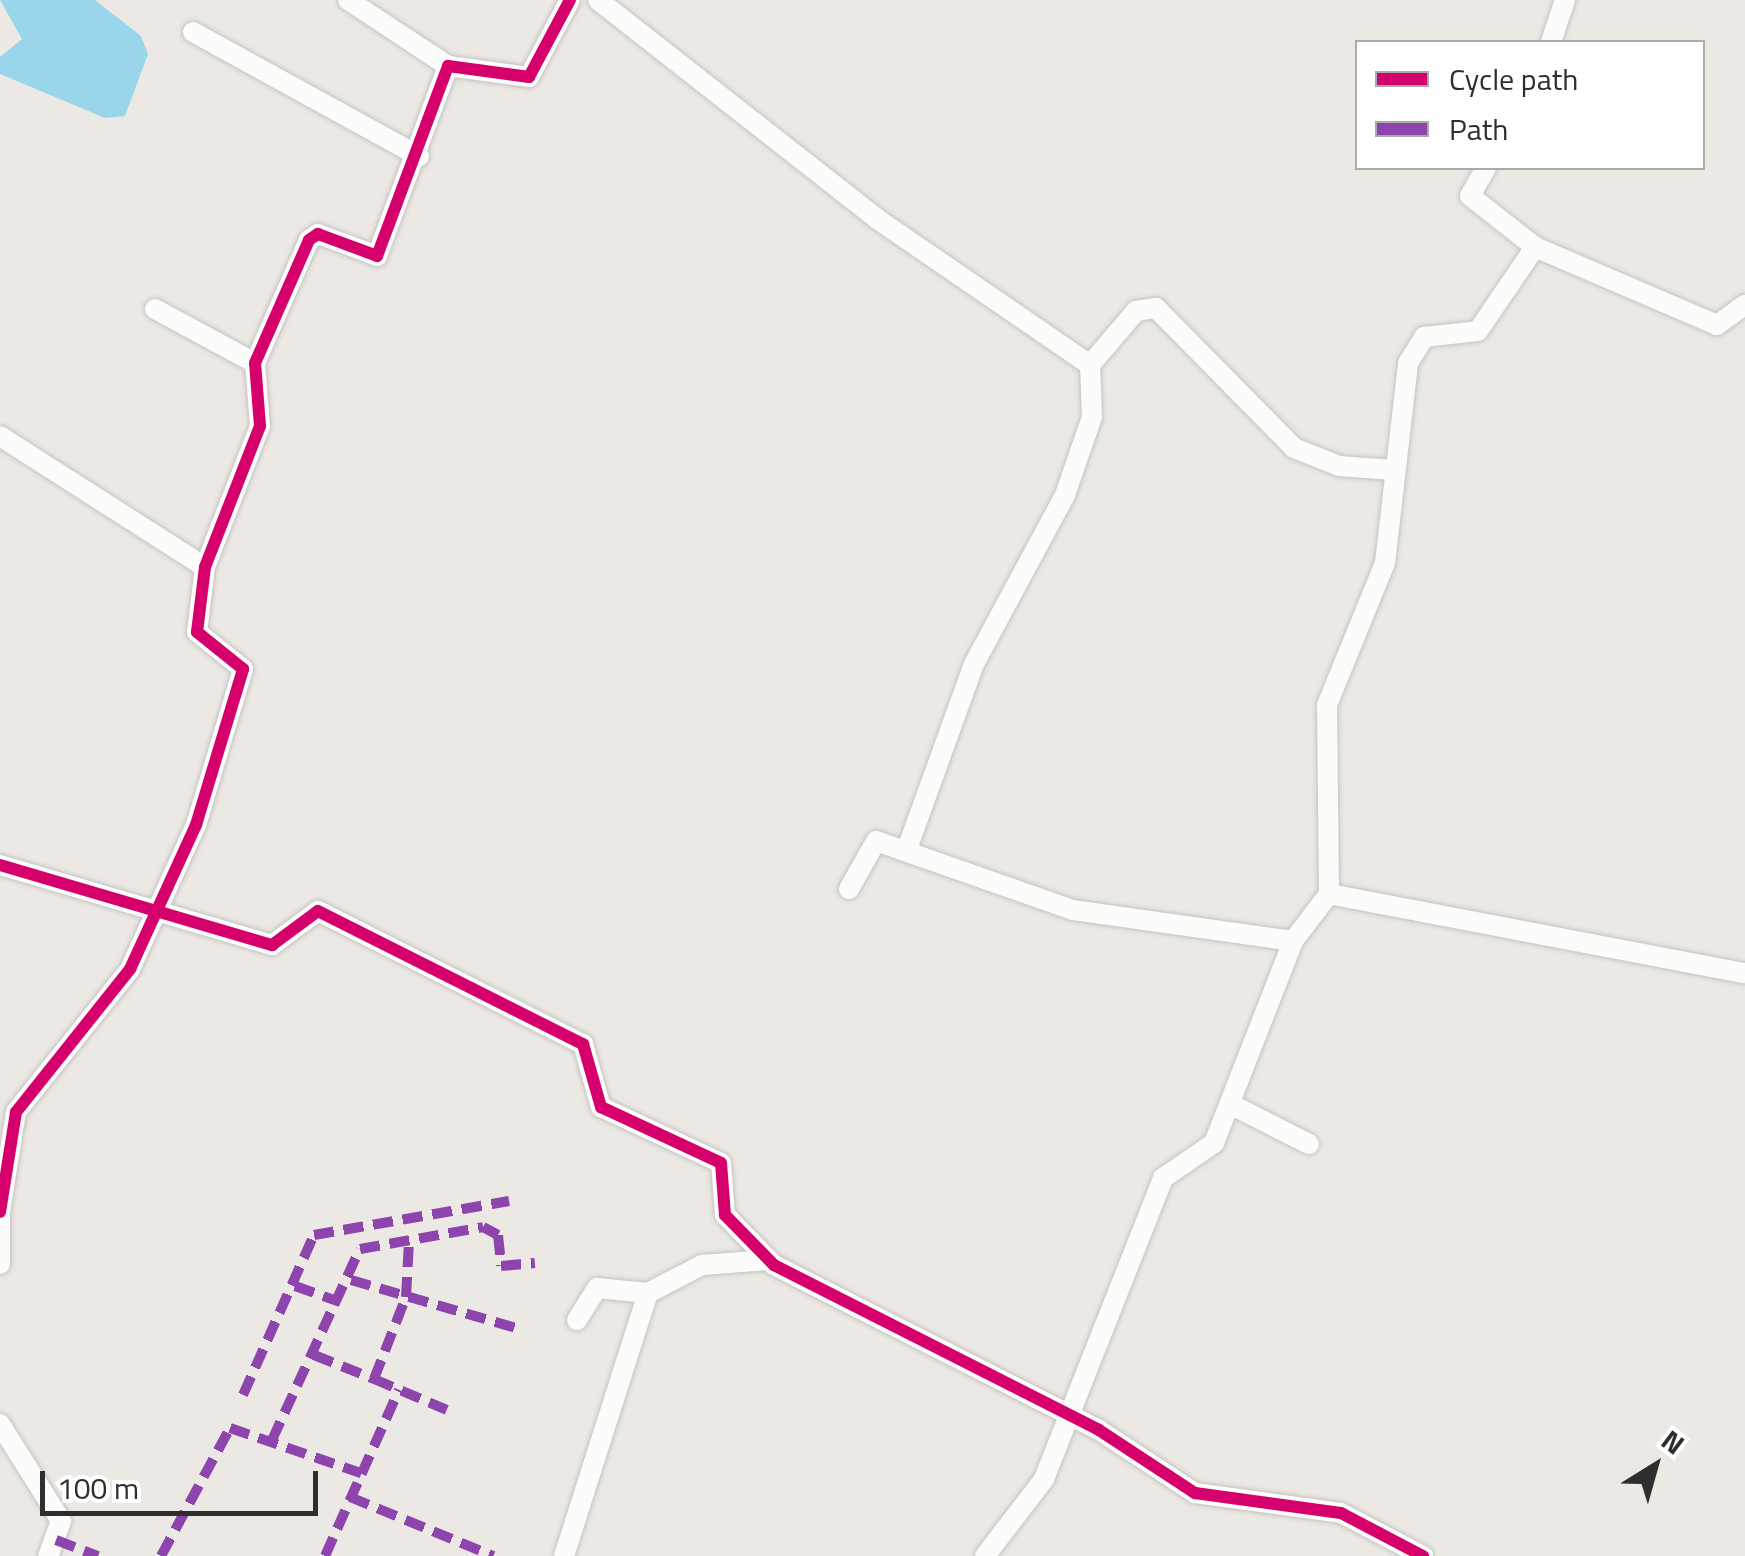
<!DOCTYPE html>
<style>
body{margin:0}
#map{position:relative;width:1745px;height:1556px;overflow:hidden;background:#ece8e4;font-family:"Titillium Web",sans-serif}
div>[style]{position:absolute}
.water>*{inset:0;background:#99d6ec}
.roads{filter:drop-shadow(0 0 2px #c5c4c5) drop-shadow(0 0 2px #c5c4c5)}
.minor>*{height:20px;margin:-10px;padding:0 10px;transform-origin:10px;border-radius:10px;background:#fcfcfb}
.quiet>*{height:10px;margin-top:-5px;transform-origin:0;background:repeating-linear-gradient(90deg,#8e44ad 0 20px,transparent 0 30px)}
.cycleway>*{height:12px;margin:-6px;padding:0 6px;transform-origin:6px;border-radius:6px;background:#d6006c}
span{translate:-50% -50%;white-space:nowrap;text-align:center;line-height:1.15;-webkit-text-stroke:9px #fff;paint-order:stroke}
.legend{position:absolute;left:1355px;top:40px;width:350px;height:130px;box-sizing:border-box;background:#fff;border:2px solid #ababab;margin:0;padding:12px 18px;list-style:none;font-size:30px;color:#2e2e2e}
.legend li{display:flex;align-items:center;gap:20px;height:50px}
.legend b{width:50px;border:2px solid #ababab}
.north{position:absolute;left:1605px;top:1416px;width:100px;height:100px;-webkit-text-stroke:8px #fff;paint-order:stroke;rotate:37deg;font-size:28px;font-weight:700;line-height:40px;text-align:center;color:#2e2e2e}
.north::after{content:'';display:block;margin:auto;width:35px;height:45px;background:#2e2e2e;clip-path:polygon(50% 0,100% 100%,50% 72%,0 100%)}
.scale{position:absolute;left:40px;top:1471px;width:278px;height:45px;box-sizing:border-box;border:5px solid #2e2e2e;border-top:0;padding-left:12px;font-size:30px;line-height:35px;white-space:nowrap;color:#2e2e2e;-webkit-text-stroke:8px #fff;paint-order:stroke}
</style>
<div id="map">
<div class="water">
<i style="clip-path:polygon(0 0,95px 0,141px 36px,148px 54px,125px 116px,105px 118px,0 74px,0 57px,22px 39px)"></i>
</div>
<div class="roads">
<div class="minor">
<i style="left:348px;top:0;width:120px;rotate:33.4deg"></i>
<i style="left:598px;top:0;width:355px;rotate:38.1deg"></i>
<i style="left:877px;top:219px;width:258px;rotate:34.4deg"></i>
<i style="left:193px;top:32px;width:258px;rotate:28.8deg"></i>
<i style="left:1551px;top:42px;width:44px;rotate:-71.6deg"></i>
<i style="left:1486px;top:168px;width:32px;rotate:120deg"></i>
<i style="left:1470px;top:196px;width:83px;rotate:38.1deg"></i>
<i style="left:1535px;top:247px;width:198px;rotate:23.2deg"></i>
<i style="left:1717px;top:325px;width:34px;rotate:-36deg"></i>
<i style="left:155px;top:309px;width:114px;rotate:28.4deg"></i>
<i style="left:0;top:436px;width:243px;rotate:32.6deg"></i>
<i style="left:907px;top:849px;width:197px;rotate:-70.1deg"></i>
<i style="left:974px;top:664px;width:192px;rotate:-61.7deg"></i>
<i style="left:1065px;top:495px;width:83px;rotate:-70.9deg"></i>
<i style="left:1092px;top:417px;width:52px;rotate:-92.2deg"></i>
<i style="left:1090px;top:365px;width:71px;rotate:-49.6deg"></i>
<i style="left:1136px;top:311px;width:20px;rotate:-9deg"></i>
<i style="left:1156px;top:308px;width:197px;rotate:45.4deg"></i>
<i style="left:1294px;top:448px;width:48px;rotate:21.8deg"></i>
<i style="left:1339px;top:466px;width:54px;rotate:4.2deg"></i>
<i style="left:0;top:865px;width:284px;rotate:16.4deg"></i>
<i style="left:272px;top:945px;width:57px;rotate:-36.5deg"></i>
<i style="left:318px;top:911px;width:297px;rotate:26.7deg"></i>
<i style="left:583px;top:1044px;width:66px;rotate:74.1deg"></i>
<i style="left:601px;top:1107px;width:132px;rotate:25deg"></i>
<i style="left:721px;top:1163px;width:52px;rotate:85.6deg"></i>
<i style="left:725px;top:1215px;width:70px;rotate:45.6deg"></i>
<i style="left:774px;top:1265px;width:364px;rotate:26.9deg"></i>
<i style="left:1099px;top:1430px;width:115px;rotate:33.3deg"></i>
<i style="left:1195px;top:1493px;width:147px;rotate:7.8deg"></i>
<i style="left:1341px;top:1513px;width:93px;rotate:27.7deg"></i>
<i style="left:849px;top:889px;width:55px;rotate:-60.6deg"></i>
<i style="left:876px;top:841px;width:209px;rotate:19.3deg"></i>
<i style="left:1073px;top:910px;width:222px;rotate:8deg"></i>
<i style="left:1329px;top:894px;width:423px;rotate:10.8deg"></i>
<i style="left:1234px;top:1106px;width:84px;rotate:26.9deg"></i>
<i style="left:0;top:1212px;width:101px;rotate:-80.9deg"></i>
<i style="left:16px;top:1112px;width:183px;rotate:-51.4deg"></i>
<i style="left:130px;top:969px;width:158px;rotate:-65.4deg"></i>
<i style="left:196px;top:825px;width:163px;rotate:-73.2deg"></i>
<i style="left:243px;top:669px;width:59px;rotate:-141.2deg"></i>
<i style="left:197px;top:632px;width:65px;rotate:-83deg"></i>
<i style="left:205px;top:567px;width:151px;rotate:-68.7deg"></i>
<i style="left:260px;top:426px;width:63px;rotate:-94.5deg"></i>
<i style="left:255px;top:363px;width:134px;rotate:-66.3deg"></i>
<i style="left:309px;top:240px;width:11px;rotate:-34deg"></i>
<i style="left:318px;top:234px;width:63px;rotate:20.4deg"></i>
<i style="left:377px;top:256px;width:203px;rotate:-69.5deg"></i>
<i style="left:448px;top:66px;width:82px;rotate:7.7deg"></i>
<i style="left:529px;top:77px;width:87px;rotate:-62deg"></i>
<i style="left:0;top:1217px;width:47px;rotate:90deg"></i>
<i style="left:577px;top:1320px;width:38px;rotate:-58deg"></i>
<i style="left:597px;top:1288px;width:51px;rotate:5.6deg"></i>
<i style="left:648px;top:1293px;width:61px;rotate:-27.4deg"></i>
<i style="left:702px;top:1265px;width:66px;rotate:-4.3deg"></i>
<i style="left:0;top:1424px;width:115px;rotate:57.8deg"></i>
<i style="left:61px;top:1521px;width:37px;rotate:110deg"></i>
<i style="left:564px;top:1556px;width:276px;rotate:-72.3deg"></i>
<i style="left:985px;top:1556px;width:97px;rotate:-52.5deg"></i>
<i style="left:1044px;top:1479px;width:324px;rotate:-68.4deg"></i>
<i style="left:1163px;top:1178px;width:62px;rotate:-34.5deg"></i>
<i style="left:1214px;top:1143px;width:217px;rotate:-68.6deg"></i>
<i style="left:1293px;top:941px;width:59px;rotate:-52.5deg"></i>
<i style="left:1329px;top:894px;width:189px;rotate:-90.6deg"></i>
<i style="left:1327px;top:705px;width:153px;rotate:-67.8deg"></i>
<i style="left:1385px;top:563px;width:201px;rotate:-83.4deg"></i>
<i style="left:1408px;top:363px;width:31px;rotate:-58deg"></i>
<i style="left:1424px;top:337px;width:54px;rotate:-6.3deg"></i>
<i style="left:1478px;top:331px;width:102px;rotate:-55.8deg"></i>
</div>
</div>
<div class="quiet">
<i style="left:351px;top:1280px;width:179px;rotate:16.2deg"></i>
<i style="left:295px;top:1286px;width:48px;rotate:19.6deg"></i>
<i style="left:314px;top:1355px;width:65px;rotate:21.8deg"></i>
<i style="left:374px;top:1379px;width:88px;rotate:-68.7deg"></i>
<i style="left:406px;top:1297px;width:55px;rotate:-86.9deg"></i>
<i style="left:374px;top:1379px;width:79px;rotate:23deg"></i>
<i style="left:243px;top:1395px;width:175px;rotate:-66.1deg"></i>
<i style="left:314px;top:1235px;width:198px;rotate:-9.9deg"></i>
<i style="left:272px;top:1440px;width:210px;rotate:-65.3deg"></i>
<i style="left:360px;top:1249px;width:125px;rotate:-10.1deg"></i>
<i style="left:483px;top:1227px;width:17px;rotate:28deg"></i>
<i style="left:498px;top:1235px;width:31px;rotate:84deg"></i>
<i style="left:501px;top:1266px;width:34px;rotate:-5deg"></i>
<i style="left:350px;top:1497px;width:155px;rotate:22.4deg"></i>
<i style="left:56px;top:1540px;width:45px;rotate:20.9deg"></i>
<i style="left:161px;top:1556px;width:145px;rotate:-61.7deg"></i>
<i style="left:230px;top:1428px;width:139px;rotate:19deg"></i>
<i style="left:325px;top:1556px;width:182px;rotate:-66deg"></i>
</div>
<div class="cycleway">
<i style="left:0;top:865px;width:284px;rotate:16.4deg"></i>
<i style="left:272px;top:945px;width:57px;rotate:-36.5deg"></i>
<i style="left:318px;top:911px;width:297px;rotate:26.7deg"></i>
<i style="left:583px;top:1044px;width:66px;rotate:74.1deg"></i>
<i style="left:601px;top:1107px;width:132px;rotate:25deg"></i>
<i style="left:721px;top:1163px;width:52px;rotate:85.6deg"></i>
<i style="left:725px;top:1215px;width:70px;rotate:45.6deg"></i>
<i style="left:774px;top:1265px;width:364px;rotate:26.9deg"></i>
<i style="left:1099px;top:1430px;width:115px;rotate:33.3deg"></i>
<i style="left:1195px;top:1493px;width:147px;rotate:7.8deg"></i>
<i style="left:1341px;top:1513px;width:93px;rotate:27.7deg"></i>
<i style="left:0;top:1212px;width:101px;rotate:-80.9deg"></i>
<i style="left:16px;top:1112px;width:183px;rotate:-51.4deg"></i>
<i style="left:130px;top:969px;width:158px;rotate:-65.4deg"></i>
<i style="left:196px;top:825px;width:163px;rotate:-73.2deg"></i>
<i style="left:243px;top:669px;width:59px;rotate:-141.2deg"></i>
<i style="left:197px;top:632px;width:65px;rotate:-83deg"></i>
<i style="left:205px;top:567px;width:151px;rotate:-68.7deg"></i>
<i style="left:260px;top:426px;width:63px;rotate:-94.5deg"></i>
<i style="left:255px;top:363px;width:134px;rotate:-66.3deg"></i>
<i style="left:309px;top:240px;width:11px;rotate:-34deg"></i>
<i style="left:318px;top:234px;width:63px;rotate:20.4deg"></i>
<i style="left:377px;top:256px;width:203px;rotate:-69.5deg"></i>
<i style="left:448px;top:66px;width:82px;rotate:7.7deg"></i>
<i style="left:529px;top:77px;width:87px;rotate:-62deg"></i>
</div>
<ul class="legend">
<li><b style="height:12px;background:#d6006c"></b>Cycle path</li>
<li><b style="height:12px;background:#8e44ad"></b>Path</li>
</ul>
<div class="north">N</div>
<div class="scale">100 m</div>
</div>
